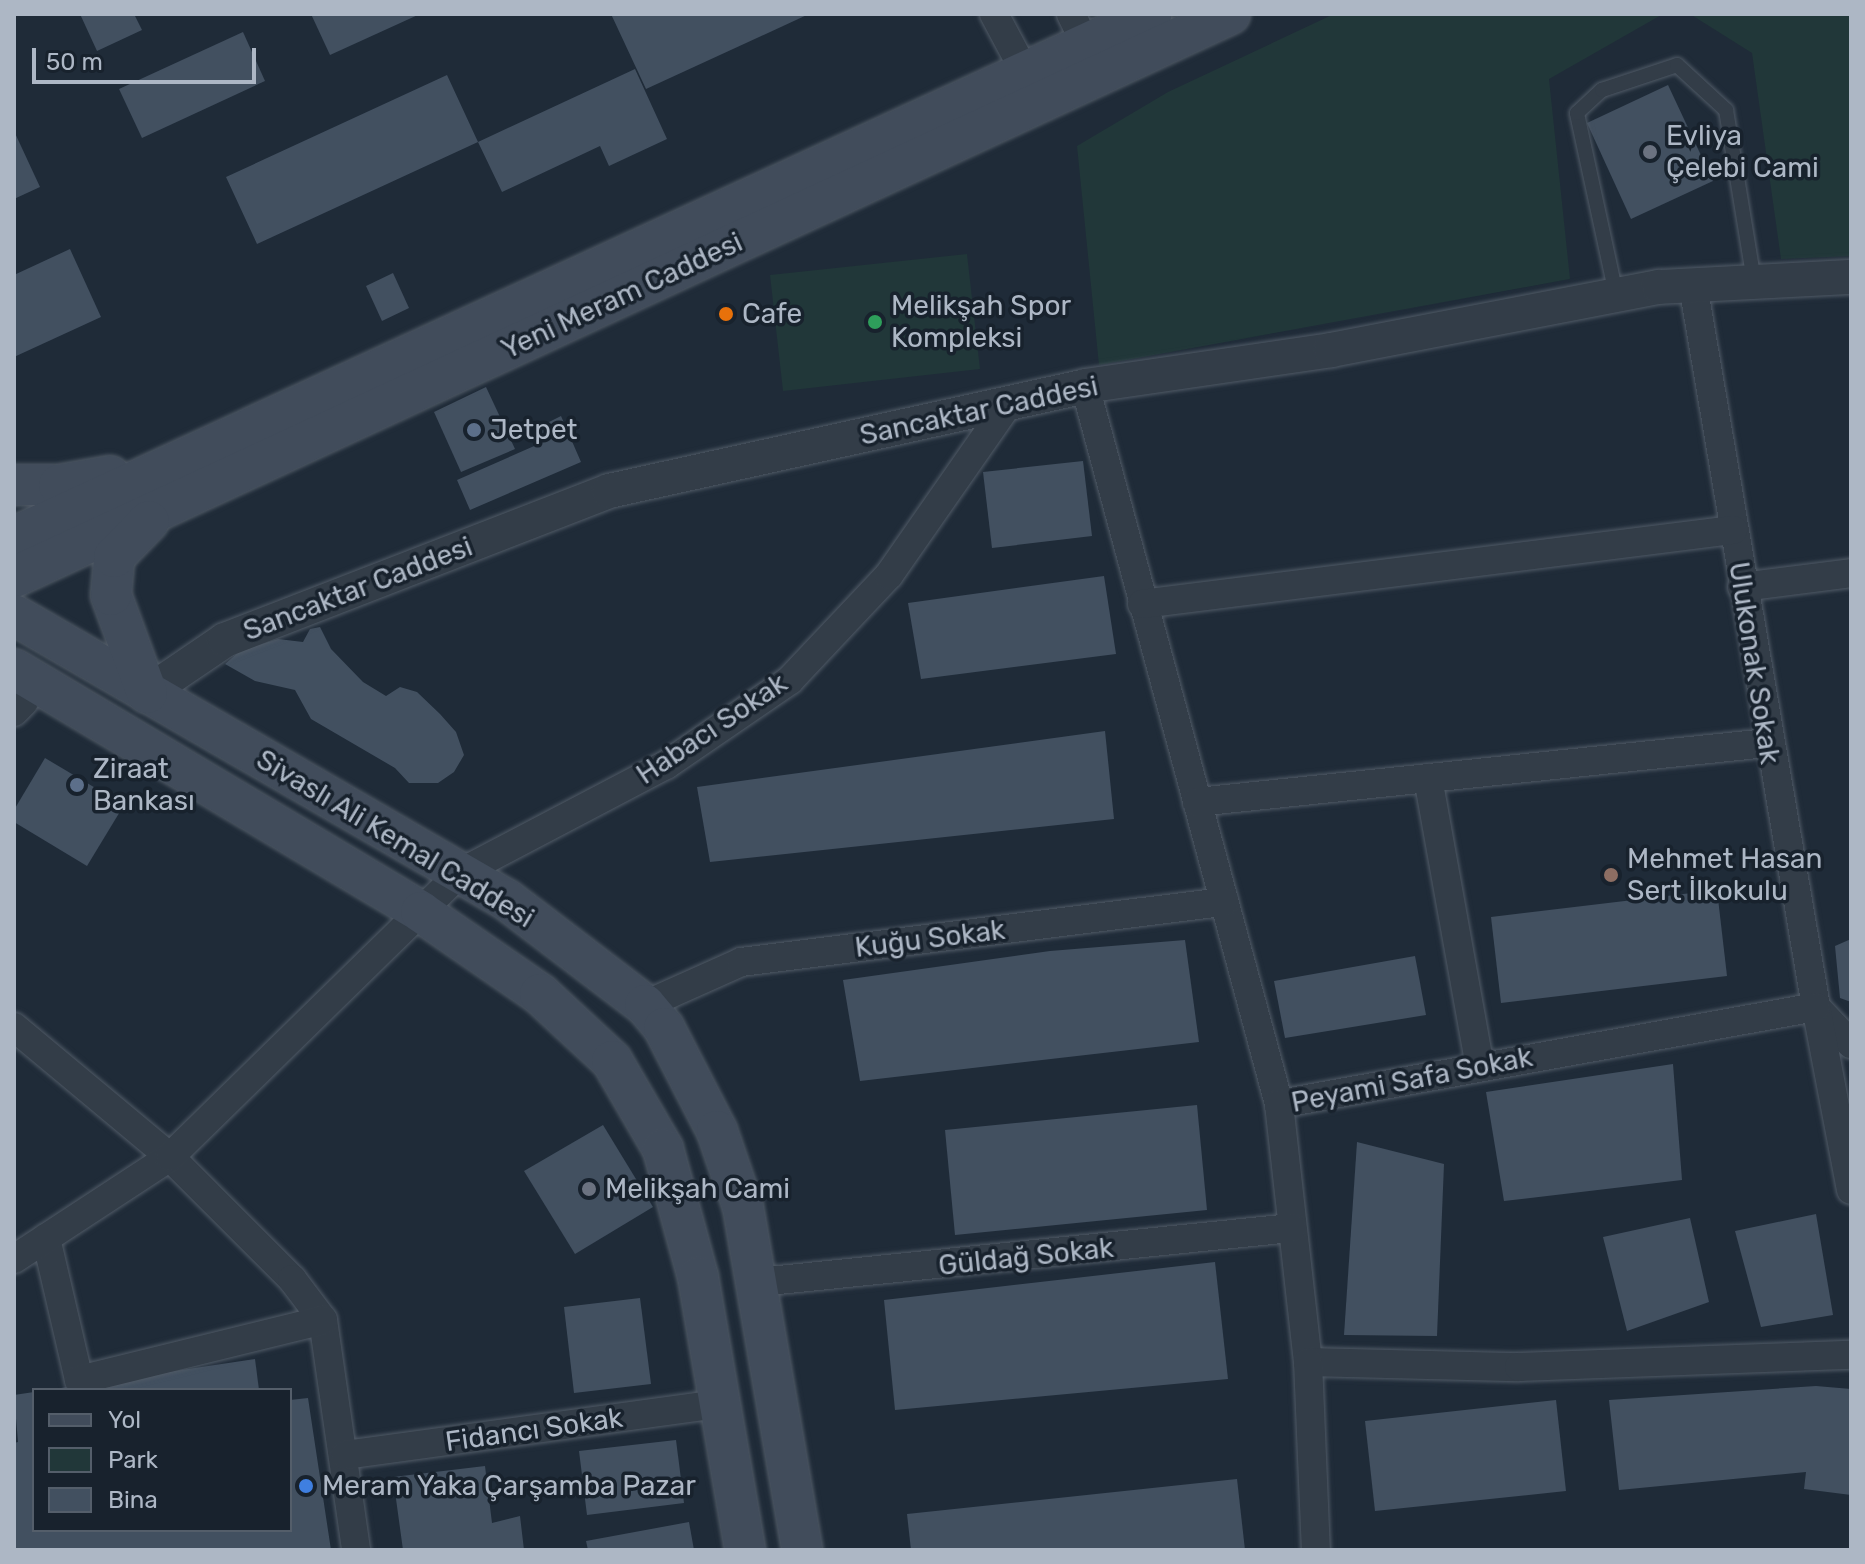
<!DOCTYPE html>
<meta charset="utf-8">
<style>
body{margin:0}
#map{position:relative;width:1865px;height:1564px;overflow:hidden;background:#1f2b38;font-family:Rubik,sans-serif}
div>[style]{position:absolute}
.green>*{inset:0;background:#213739}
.building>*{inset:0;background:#425060}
.roads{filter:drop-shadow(0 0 2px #505a66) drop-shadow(0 0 2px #505a66)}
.service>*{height:14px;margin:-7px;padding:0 7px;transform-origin:7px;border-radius:7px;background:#333d48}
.minor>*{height:28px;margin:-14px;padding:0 14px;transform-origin:14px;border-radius:14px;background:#333d48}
.tertiary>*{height:34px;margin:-17px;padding:0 17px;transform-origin:17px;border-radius:17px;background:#333d48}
.secondary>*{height:40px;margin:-20px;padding:0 20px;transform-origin:20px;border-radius:20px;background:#414c5b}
.dots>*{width:22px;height:22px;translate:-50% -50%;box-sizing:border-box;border:4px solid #18222d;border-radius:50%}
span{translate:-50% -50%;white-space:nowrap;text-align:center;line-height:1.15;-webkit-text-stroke:7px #18222d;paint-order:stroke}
.poi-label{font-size:28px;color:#adb7c5}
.left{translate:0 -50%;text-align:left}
.street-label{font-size:28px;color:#adb7c5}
.frame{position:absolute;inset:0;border:16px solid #adb7c5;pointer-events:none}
.legend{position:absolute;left:32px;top:1388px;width:260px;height:144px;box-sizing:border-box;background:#18222d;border:2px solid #545e6a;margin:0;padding:10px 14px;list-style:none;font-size:24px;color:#adb7c5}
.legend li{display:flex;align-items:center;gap:16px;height:40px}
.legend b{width:40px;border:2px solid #545e6a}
.scale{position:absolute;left:32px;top:48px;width:224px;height:36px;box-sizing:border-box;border:4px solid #adb7c5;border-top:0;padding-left:10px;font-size:24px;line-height:28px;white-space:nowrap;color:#adb7c5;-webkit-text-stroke:6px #18222d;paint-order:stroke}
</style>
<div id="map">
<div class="green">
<i style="clip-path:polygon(1334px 14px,1663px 14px,1549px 79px,1570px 279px,1099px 365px,1077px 146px,1168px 92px)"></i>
<i style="clip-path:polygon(1690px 14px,1851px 14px,1851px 256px,1781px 259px,1752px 53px)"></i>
<i style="clip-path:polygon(967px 254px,980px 369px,783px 391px,770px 275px)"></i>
</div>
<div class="building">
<i style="clip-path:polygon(80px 14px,134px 14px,142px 30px,97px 51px)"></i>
<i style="clip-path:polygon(311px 14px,420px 14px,330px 55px)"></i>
<i style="clip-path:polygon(611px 14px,809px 14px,646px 89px)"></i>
<i style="clip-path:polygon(243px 32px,265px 81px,142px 138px,119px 89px)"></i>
<i style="clip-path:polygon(635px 69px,667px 139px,609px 166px,600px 146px,502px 192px,478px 142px,257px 244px,226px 177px,447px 75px,478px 142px)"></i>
<i style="clip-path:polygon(1668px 85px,1713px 181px,1631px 219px,1587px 123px)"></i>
<i style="clip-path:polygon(14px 131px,40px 187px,14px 199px)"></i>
<i style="clip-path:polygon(70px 249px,101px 317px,14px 357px,14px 275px)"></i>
<i style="clip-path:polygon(393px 273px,409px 308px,382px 321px,366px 286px)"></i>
<i style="clip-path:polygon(486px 387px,515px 449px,461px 472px,434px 412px)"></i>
<i style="clip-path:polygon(561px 416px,581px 462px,470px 510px,457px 480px,541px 443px,535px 429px)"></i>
<i style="clip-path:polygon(1083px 461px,1092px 536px,992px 548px,983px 472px)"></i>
<i style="clip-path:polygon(1104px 576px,1116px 654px,921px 679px,908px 603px)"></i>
<i style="clip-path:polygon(320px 627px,331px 649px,363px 682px,386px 696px,400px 687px,417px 692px,440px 714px,456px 732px,464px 755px,454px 772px,438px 783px,409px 783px,395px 768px,311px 719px,295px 690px,255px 681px,225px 664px,240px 651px,278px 639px,303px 642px,310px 629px)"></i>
<i style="clip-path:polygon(1105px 731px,1114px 819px,710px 862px,697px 787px)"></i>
<i style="clip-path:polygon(45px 758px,124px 805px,87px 866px,14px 822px,14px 810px)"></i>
<i style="clip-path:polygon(1717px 890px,1727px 976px,1501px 1003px,1491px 917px)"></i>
<i style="clip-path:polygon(1851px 939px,1851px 1002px,1840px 998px,1835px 946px)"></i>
<i style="clip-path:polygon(1185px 940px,1199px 1042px,860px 1081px,843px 980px,1050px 951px)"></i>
<i style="clip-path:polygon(1415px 956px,1426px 1015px,1285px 1038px,1274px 981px)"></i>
<i style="clip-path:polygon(1673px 1064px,1682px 1180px,1504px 1201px,1486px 1092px)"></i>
<i style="clip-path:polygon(1197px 1105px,1207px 1210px,955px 1235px,945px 1130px)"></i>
<i style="clip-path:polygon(603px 1125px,653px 1207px,575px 1254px,524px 1171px)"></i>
<i style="clip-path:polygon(1357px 1142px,1444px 1164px,1437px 1336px,1344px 1335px)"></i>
<i style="clip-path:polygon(1816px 1214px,1833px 1315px,1761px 1327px,1735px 1231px)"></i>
<i style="clip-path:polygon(1690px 1218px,1709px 1302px,1627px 1331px,1603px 1237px)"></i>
<i style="clip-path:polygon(1215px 1262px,1228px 1379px,895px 1410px,884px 1300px)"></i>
<i style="clip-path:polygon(640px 1298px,651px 1384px,574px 1393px,564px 1307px)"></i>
<i style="clip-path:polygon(255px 1359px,259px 1390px,61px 1390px,61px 1388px)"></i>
<i style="clip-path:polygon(1816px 1386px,1851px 1389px,1851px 1495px,1804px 1489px,1806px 1472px,1619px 1490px,1609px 1400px)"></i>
<i style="clip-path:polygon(34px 1392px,34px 1530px,290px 1530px,290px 1400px,308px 1398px,331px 1550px,14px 1550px,14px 1443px,18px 1442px,14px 1395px)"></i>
<i style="clip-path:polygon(1556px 1400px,1566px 1491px,1375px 1511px,1365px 1421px)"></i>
<i style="clip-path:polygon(676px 1440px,684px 1503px,587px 1515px,579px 1451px)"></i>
<i style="clip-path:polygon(485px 1466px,492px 1523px,520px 1516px,524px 1550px,403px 1550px,393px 1477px)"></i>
<i style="clip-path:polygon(1237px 1479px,1245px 1550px,911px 1550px,907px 1514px)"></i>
<i style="clip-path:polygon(689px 1522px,694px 1550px,588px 1550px,586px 1541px)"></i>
</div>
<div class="roads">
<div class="service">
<i style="left:1616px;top:294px;width:185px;rotate:-102.2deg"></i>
<i style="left:1577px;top:113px;width:34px;rotate:-43deg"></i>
<i style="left:1602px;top:90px;width:79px;rotate:-18.4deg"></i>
<i style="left:1677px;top:65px;width:67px;rotate:42.6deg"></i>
<i style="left:1726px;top:110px;width:173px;rotate:80.7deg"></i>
</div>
<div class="minor">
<i style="left:994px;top:14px;width:66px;rotate:61.9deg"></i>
<i style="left:1071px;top:14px;width:34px;rotate:64deg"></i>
<i style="left:1693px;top:285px;width:732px;rotate:80.33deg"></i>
<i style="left:1816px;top:1007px;width:51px;rotate:46.6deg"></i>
<i style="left:1085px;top:386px;width:744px;rotate:74.88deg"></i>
<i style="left:1742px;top:587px;width:110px;rotate:-7.3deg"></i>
<i style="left:1142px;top:604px;width:596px;rotate:-7.14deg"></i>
<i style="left:14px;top:712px;width:14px;rotate:-45deg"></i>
<i style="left:1428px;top:778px;width:294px;rotate:79.8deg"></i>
<i style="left:1197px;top:802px;width:573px;rotate:-5.91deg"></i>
<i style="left:645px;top:1005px;width:105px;rotate:-24.1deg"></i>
<i style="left:741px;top:962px;width:487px;rotate:-7.1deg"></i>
<i style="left:14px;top:1027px;width:203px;rotate:39.8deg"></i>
<i style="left:170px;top:1157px;width:173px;rotate:45deg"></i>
<i style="left:292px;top:1279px;width:51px;rotate:52.9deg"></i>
<i style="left:323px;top:1320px;width:232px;rotate:81.8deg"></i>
<i style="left:1851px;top:1190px;width:186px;rotate:-100.8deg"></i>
<i style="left:1816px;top:1007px;width:546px;rotate:169.76deg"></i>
<i style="left:1279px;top:1104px;width:260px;rotate:83.6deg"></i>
<i style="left:1308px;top:1362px;width:211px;rotate:1.4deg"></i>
<i style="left:1519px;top:1367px;width:332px;rotate:-2.1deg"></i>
<i style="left:46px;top:1238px;width:146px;rotate:76.9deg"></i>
<i style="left:79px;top:1380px;width:251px;rotate:-13.8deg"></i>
<i style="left:14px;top:1259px;width:186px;rotate:-33.2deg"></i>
<i style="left:170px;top:1157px;width:406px;rotate:-44.4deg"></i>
<i style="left:460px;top:873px;width:233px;rotate:-27.7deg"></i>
<i style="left:666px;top:765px;width:150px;rotate:-34.4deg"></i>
<i style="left:790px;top:680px;width:144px;rotate:-46.7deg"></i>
<i style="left:889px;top:575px;width:206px;rotate:-55.1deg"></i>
<i style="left:759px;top:1282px;width:536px;rotate:-5.79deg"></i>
<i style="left:1308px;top:1362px;width:188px;rotate:87.6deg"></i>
<i style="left:345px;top:1455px;width:382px;rotate:-7.8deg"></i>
</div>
<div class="tertiary">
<i style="left:147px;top:693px;width:94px;rotate:-34.2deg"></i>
<i style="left:225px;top:640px;width:412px;rotate:-21.2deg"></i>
<i style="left:609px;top:491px;width:487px;rotate:-12.4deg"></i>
<i style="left:1085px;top:386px;width:249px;rotate:-8.3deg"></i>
<i style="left:1331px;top:350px;width:334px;rotate:-10.9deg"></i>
<i style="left:1659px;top:287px;width:192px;rotate:-3deg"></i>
</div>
<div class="secondary">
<i style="left:14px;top:485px;width:45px"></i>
<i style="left:59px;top:485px;width:52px;rotate:-10deg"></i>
<i style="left:14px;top:537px;width:1252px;rotate:-24.7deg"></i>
<i style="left:14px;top:577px;width:1340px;rotate:-24.84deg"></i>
<i style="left:14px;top:615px;width:569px;rotate:30.03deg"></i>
<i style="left:507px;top:900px;width:173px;rotate:37.3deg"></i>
<i style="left:645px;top:1005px;width:30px;rotate:50deg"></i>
<i style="left:664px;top:1028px;width:116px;rotate:62.8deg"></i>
<i style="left:717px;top:1131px;width:80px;rotate:71.1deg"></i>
<i style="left:743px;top:1207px;width:348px;rotate:80.2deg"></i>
<i style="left:14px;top:669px;width:474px;rotate:30.8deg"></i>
<i style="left:421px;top:912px;width:145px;rotate:34.6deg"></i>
<i style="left:540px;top:994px;width:98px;rotate:42.9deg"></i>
<i style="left:612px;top:1061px;width:102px;rotate:59.9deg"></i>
<i style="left:663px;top:1149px;width:133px;rotate:74.7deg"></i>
<i style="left:698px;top:1277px;width:277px;rotate:80.2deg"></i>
<i style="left:147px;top:693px;width:104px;rotate:-110.2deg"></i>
<i style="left:111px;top:595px;width:38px;rotate:-85deg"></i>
<i style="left:114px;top:557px;width:50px;rotate:-45.8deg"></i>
</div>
</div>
<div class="dots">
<i style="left:1650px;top:152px;background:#6b7280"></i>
<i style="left:726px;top:314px;background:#e8710a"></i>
<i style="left:875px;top:322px;background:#2e9e5b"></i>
<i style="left:474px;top:430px;background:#5c6f8a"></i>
<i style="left:77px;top:785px;background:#5c6f8a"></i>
<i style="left:1611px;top:875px;background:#8d6e63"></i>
<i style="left:589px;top:1189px;background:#6b7280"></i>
<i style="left:306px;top:1486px;background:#3f7fe0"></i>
</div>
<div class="poi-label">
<span class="left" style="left:1666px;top:152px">Evliya<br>Çelebi Cami</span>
<span class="left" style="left:891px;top:322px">Melikşah Spor<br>Kompleksi</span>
<span class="left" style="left:742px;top:314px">Cafe</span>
<span class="left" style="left:490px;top:430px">Jetpet</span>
<span class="left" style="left:93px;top:785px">Ziraat<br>Bankası</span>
<span class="left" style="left:1627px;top:875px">Mehmet Hasan<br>Sert İlkokulu</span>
<span class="left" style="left:605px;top:1189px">Melikşah Cami</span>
<span class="left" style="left:322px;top:1486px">Meram Yaka Çarşamba Pazar</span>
</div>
<div class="street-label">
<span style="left:622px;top:296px;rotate:-25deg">Yeni Meram Caddesi</span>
<span style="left:979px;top:411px;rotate:-12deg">Sancaktar Caddesi</span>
<span style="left:358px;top:589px;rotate:-21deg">Sancaktar Caddesi</span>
<span style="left:1754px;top:663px;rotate:81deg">Ulukonak Sokak</span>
<span style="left:712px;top:729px;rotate:-34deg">Habacı Sokak</span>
<span style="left:395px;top:839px;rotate:31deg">Sivaslı Ali Kemal Caddesi</span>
<span style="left:930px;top:939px;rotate:-7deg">Kuğu Sokak</span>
<span style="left:1412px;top:1080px;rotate:-11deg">Peyami Safa Sokak</span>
<span style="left:1026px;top:1257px;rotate:-6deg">Güldağ Sokak</span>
<span style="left:534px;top:1430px;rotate:-8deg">Fidancı Sokak</span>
</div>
<div class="frame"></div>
<ul class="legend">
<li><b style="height:10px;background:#414c5b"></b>Yol</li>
<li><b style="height:22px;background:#213739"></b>Park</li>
<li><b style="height:22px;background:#425060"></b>Bina</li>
</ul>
<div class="scale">50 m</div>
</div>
